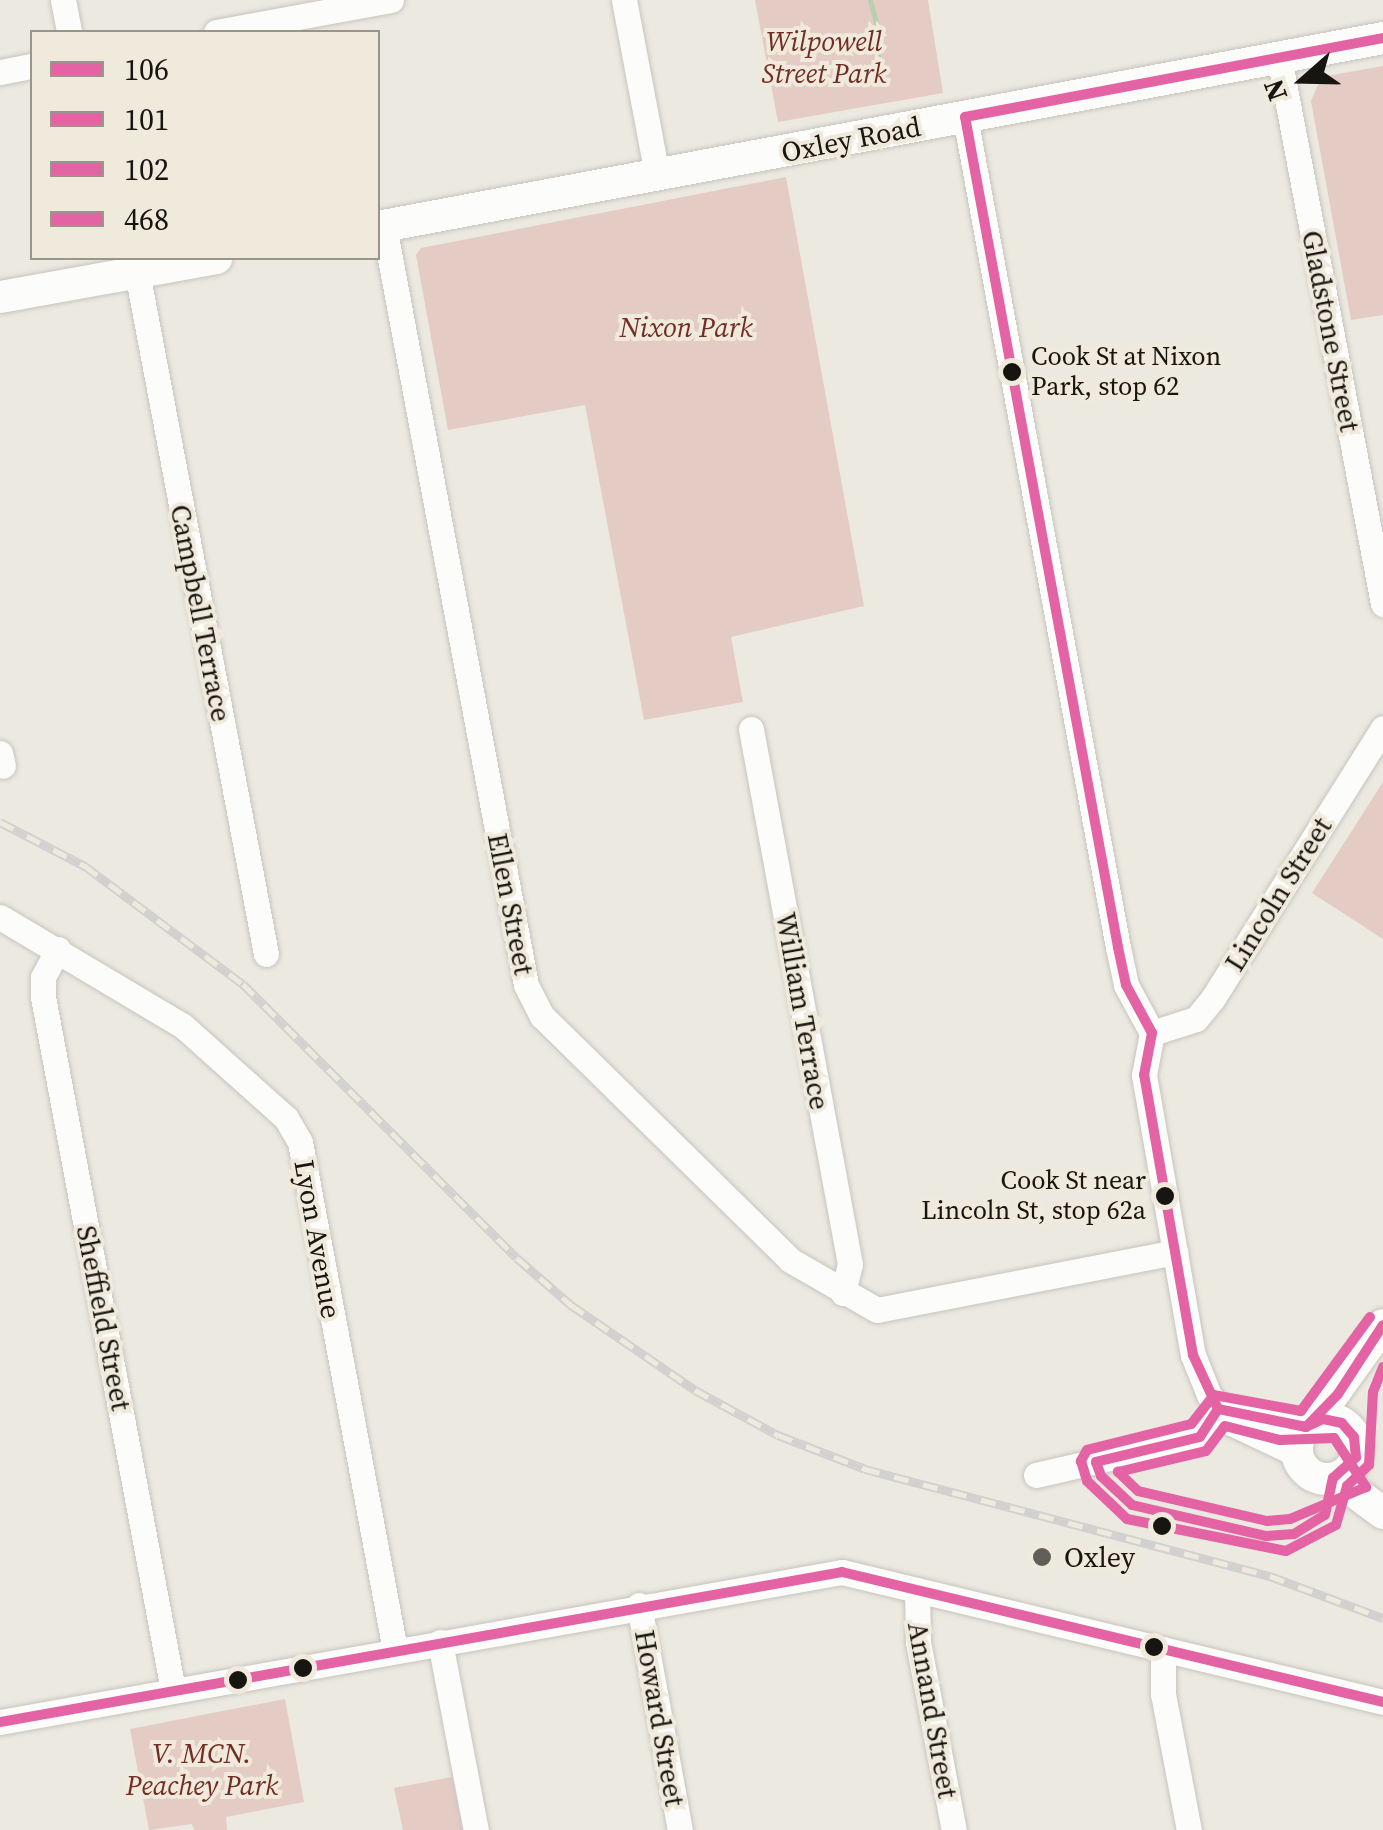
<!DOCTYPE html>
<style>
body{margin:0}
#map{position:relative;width:1383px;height:1830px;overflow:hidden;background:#ece9e1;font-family:"Source Serif 4",serif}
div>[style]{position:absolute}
.green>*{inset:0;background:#e4ccc5}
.stream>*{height:5px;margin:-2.5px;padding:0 2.5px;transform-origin:2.5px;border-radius:2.5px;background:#bacfad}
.roads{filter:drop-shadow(0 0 2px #c7c4be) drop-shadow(0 0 2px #c7c4be)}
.minor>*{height:25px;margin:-12.5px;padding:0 12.5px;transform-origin:12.5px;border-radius:12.5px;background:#fcfcfa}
.major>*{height:32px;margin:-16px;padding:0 16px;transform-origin:16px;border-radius:16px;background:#fcfcfa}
.major>.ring{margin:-16px;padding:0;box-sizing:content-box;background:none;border:32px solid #fcfcfa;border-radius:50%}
.rail>*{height:9px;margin-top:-4.5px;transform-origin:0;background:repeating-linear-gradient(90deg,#f0eadd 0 15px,#d2d1cf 0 30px);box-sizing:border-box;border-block:2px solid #d2d1cf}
.bus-1>*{height:10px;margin:-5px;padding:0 5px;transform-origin:5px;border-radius:5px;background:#e463a4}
.bus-2>*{height:10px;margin:-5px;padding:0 5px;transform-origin:5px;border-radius:5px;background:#e463a4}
.bus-3>*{height:10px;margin:-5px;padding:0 5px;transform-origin:5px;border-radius:5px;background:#e463a4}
.bus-4>*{height:10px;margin:-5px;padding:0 5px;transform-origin:5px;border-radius:5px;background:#e463a4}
.dots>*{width:28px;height:28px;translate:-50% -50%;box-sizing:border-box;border:5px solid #f0eadd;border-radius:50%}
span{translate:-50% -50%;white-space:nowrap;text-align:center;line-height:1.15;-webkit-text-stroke:8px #f0eadd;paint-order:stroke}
.bus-label{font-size:26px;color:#171510}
.left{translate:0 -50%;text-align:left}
.right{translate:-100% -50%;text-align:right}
.park-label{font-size:28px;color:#732d24;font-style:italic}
.street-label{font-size:28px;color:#171510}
.poi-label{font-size:28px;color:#171510}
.legend{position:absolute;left:30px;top:30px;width:350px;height:230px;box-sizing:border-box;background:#f0eadd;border:2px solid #99958b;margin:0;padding:12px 18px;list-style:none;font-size:30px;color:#171510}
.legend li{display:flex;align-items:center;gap:20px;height:50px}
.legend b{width:50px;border:2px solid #99958b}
.north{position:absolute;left:1253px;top:30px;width:100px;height:100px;-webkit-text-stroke:8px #f0eadd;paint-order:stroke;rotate:250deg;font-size:28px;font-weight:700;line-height:40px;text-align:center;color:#171510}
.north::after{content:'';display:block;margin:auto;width:35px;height:45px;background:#171510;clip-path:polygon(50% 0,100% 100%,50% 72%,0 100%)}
</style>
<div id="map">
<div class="green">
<i style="clip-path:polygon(755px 0,928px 0,943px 93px,778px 122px)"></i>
<i style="clip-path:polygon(1383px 66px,1383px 315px,1351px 320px,1311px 101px,1321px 77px)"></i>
<i style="clip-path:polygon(786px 177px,864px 606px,731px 637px,743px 702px,644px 720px,585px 405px,448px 430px,416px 255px,421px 248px)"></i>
<i style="clip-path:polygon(1383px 782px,1383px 939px,1312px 893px)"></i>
<i style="clip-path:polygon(285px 1699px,304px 1802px,226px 1817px,227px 1830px,194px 1830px,192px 1824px,149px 1830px,130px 1729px)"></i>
<i style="clip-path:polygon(452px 1777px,463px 1830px,403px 1830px,394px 1788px)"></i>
</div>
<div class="stream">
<i style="left:870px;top:0;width:35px;rotate:75deg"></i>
<i style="left:879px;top:34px;width:47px;rotate:92.4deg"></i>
</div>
<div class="roads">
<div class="minor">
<i style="left:63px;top:0;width:33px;rotate:79deg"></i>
<i style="left:624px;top:0;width:177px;rotate:79.3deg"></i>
<i style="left:216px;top:32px;width:178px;rotate:-10.4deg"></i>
<i style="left:1279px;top:57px;width:557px;rotate:79.23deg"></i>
<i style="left:0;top:72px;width:33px;rotate:-11deg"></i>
<i style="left:965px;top:117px;width:844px;rotate:79.56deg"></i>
<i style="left:1118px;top:947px;width:39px;rotate:78deg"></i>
<i style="left:1126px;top:985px;width:55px;rotate:61.6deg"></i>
<i style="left:1152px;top:1033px;width:43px;rotate:100.8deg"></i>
<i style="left:1144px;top:1075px;width:284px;rotate:80.1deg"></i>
<i style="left:1193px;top:1355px;width:43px;rotate:68.2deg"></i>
<i style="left:1209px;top:1395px;width:36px;rotate:52deg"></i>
<i style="left:1231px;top:1423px;width:73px;rotate:25.2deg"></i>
<i style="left:384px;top:226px;width:772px;rotate:79.4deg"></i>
<i style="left:526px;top:985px;width:35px;rotate:63deg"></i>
<i style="left:542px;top:1016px;width:348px;rotate:44.5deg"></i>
<i style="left:790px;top:1260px;width:100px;rotate:29.9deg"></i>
<i style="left:877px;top:1310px;width:304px;rotate:-11deg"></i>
<i style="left:137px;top:272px;width:694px;rotate:79.29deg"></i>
<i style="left:751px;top:729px;width:544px;rotate:79.52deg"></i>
<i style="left:850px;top:1264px;width:30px;rotate:104deg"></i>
<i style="left:0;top:753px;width:13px;rotate:77deg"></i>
<i style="left:0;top:917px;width:213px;rotate:30.8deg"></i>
<i style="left:183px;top:1026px;width:138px;rotate:41.8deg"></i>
<i style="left:286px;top:1118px;width:28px;rotate:60deg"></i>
<i style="left:300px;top:1142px;width:517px;rotate:79.41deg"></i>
<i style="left:58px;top:949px;width:32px;rotate:118deg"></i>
<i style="left:43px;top:977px;width:20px;rotate:90deg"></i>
<i style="left:43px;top:997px;width:705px;rotate:79.38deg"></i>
<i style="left:1152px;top:1033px;width:46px;rotate:-17.7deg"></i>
<i style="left:1196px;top:1019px;width:27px;rotate:-51deg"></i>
<i style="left:1213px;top:998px;width:319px;rotate:-57.8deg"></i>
<i style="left:1227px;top:1412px;width:80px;rotate:10.8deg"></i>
<i style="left:1036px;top:1475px;width:168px;rotate:-13deg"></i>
<i style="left:1200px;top:1437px;width:33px;rotate:-57deg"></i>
<i style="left:917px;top:1590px;width:52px;rotate:88.9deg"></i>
<i style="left:918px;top:1642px;width:191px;rotate:79.2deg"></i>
<i style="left:639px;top:1605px;width:229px;rotate:79.7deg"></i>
<i style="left:440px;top:1642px;width:191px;rotate:79.2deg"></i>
<i style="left:1163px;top:1649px;width:45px;rotate:90deg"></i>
<i style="left:1163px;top:1694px;width:138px;rotate:79.2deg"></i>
<i style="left:0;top:1722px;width:855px;rotate:-10.1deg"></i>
<i style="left:842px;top:1572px;width:556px;rotate:13.51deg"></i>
</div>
<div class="major">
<i style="left:378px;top:227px;width:1023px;rotate:-10.65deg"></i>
<i style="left:0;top:297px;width:220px;rotate:-10.2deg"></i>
<i class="ring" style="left:1297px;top:1419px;width:28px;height:28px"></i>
<i style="left:1314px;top:1421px;width:118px;rotate:-54.3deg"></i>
<i style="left:1336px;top:1478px;width:59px;rotate:36.7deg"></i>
</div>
</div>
<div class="rail">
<i style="left:0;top:822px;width:96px;rotate:27.4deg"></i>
<i style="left:85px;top:866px;width:197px;rotate:36.8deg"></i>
<i style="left:243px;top:984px;width:387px;rotate:45deg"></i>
<i style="left:517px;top:1258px;width:72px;rotate:41deg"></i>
<i style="left:571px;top:1305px;width:150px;rotate:34.4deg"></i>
<i style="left:695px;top:1390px;width:94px;rotate:28.5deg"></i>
<i style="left:778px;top:1435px;width:93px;rotate:21.3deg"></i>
<i style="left:865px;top:1469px;width:419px;rotate:14.8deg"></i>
<i style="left:1270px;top:1576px;width:121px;rotate:20.4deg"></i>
</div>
<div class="bus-1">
<i style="left:0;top:1722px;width:855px;rotate:-10.1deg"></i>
<i style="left:842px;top:1572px;width:556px;rotate:13.51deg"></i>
</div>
<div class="bus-2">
<i style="left:1218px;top:1409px;width:33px;rotate:123deg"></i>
<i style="left:1200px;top:1437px;width:107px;rotate:166.5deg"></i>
<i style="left:1096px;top:1462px;width:15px;rotate:70deg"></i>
<i style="left:1101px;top:1476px;width:42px;rotate:43.1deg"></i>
<i style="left:1132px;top:1505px;width:138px;rotate:13deg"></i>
<i style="left:1266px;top:1536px;width:28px;rotate:-4deg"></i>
<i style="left:1294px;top:1534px;width:36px;rotate:-32deg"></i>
<i style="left:1325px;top:1515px;width:38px;rotate:-78deg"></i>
<i style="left:1333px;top:1478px;width:31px;rotate:-42deg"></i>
<i style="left:1356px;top:1457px;width:20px;rotate:-96deg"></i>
<i style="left:1354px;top:1437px;width:18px;rotate:-131deg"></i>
<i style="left:1342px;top:1423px;width:19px;rotate:-168deg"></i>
<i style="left:1323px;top:1419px;width:19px;rotate:155deg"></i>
<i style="left:1306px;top:1427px;width:90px;rotate:-168.4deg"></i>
<i style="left:1218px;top:1409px;width:60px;rotate:-114.8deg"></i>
<i style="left:1193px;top:1355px;width:284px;rotate:-99.9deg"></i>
<i style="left:1144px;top:1075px;width:43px;rotate:-79.2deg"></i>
<i style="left:1152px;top:1033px;width:55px;rotate:-118.4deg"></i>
<i style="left:1126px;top:985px;width:39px;rotate:-102deg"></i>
<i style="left:1118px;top:947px;width:844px;rotate:-100.44deg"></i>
<i style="left:965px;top:117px;width:425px;rotate:-10.7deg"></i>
<i style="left:1306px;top:1427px;width:46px;rotate:-45.9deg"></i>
<i style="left:1338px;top:1394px;width:82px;rotate:-56.9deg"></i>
</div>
<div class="bus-3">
<i style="left:1370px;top:1317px;width:117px;rotate:126.3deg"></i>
<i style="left:1301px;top:1411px;width:88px;rotate:-169.6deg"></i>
<i style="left:1214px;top:1395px;width:37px;rotate:128deg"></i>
<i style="left:1191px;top:1424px;width:107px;rotate:166deg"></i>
<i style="left:1087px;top:1450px;width:13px;rotate:119deg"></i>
<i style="left:1081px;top:1461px;width:21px;rotate:73deg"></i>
<i style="left:1087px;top:1481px;width:55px;rotate:43.5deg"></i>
<i style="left:1127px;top:1519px;width:162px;rotate:11.4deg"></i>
<i style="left:1286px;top:1551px;width:56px;rotate:-27.5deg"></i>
<i style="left:1336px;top:1525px;width:41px;rotate:-74.2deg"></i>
<i style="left:1347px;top:1486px;width:30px;rotate:-44deg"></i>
<i style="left:1369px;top:1465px;width:73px;rotate:-86.9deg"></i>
<i style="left:1373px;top:1392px;width:27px;rotate:-68deg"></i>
</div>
<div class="bus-4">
<i style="left:1225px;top:1426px;width:57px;rotate:14.3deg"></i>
<i style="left:1280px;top:1440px;width:54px;rotate:-2.1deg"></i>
<i style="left:1334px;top:1438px;width:59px;rotate:56.9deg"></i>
<i style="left:1366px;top:1487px;width:82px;rotate:157.2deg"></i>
<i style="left:1290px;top:1519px;width:23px;rotate:175deg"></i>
<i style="left:1267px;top:1521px;width:132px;rotate:-166.9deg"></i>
<i style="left:1138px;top:1491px;width:28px;rotate:-136deg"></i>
<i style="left:1118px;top:1472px;width:90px;rotate:-13.4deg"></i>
<i style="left:1206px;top:1451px;width:31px;rotate:-53deg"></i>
</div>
<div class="dots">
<i style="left:1012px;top:372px;background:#171510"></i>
<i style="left:1165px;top:1196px;background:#171510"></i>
<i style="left:1162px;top:1526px;background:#171510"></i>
<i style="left:1042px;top:1557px;background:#625f59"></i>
<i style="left:1154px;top:1647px;background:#171510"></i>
<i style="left:303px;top:1668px;background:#171510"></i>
<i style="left:238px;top:1680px;background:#171510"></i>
</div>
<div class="bus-label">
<span class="left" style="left:1031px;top:372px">Cook St at Nixon<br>Park, stop 62</span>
<span class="right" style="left:1146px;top:1196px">Cook St near<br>Lincoln St, stop 62a</span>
</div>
<div class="park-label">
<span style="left:824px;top:57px">Wilpowell<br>Street Park</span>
<span style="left:686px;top:327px">Nixon Park</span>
<span style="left:202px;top:1769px">V. MCN.<br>Peachey Park</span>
</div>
<div class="street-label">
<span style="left:851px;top:139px;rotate:-11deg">Oxley Road</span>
<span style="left:1331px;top:331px;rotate:79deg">Gladstone Street</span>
<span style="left:201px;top:613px;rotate:79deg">Campbell Terrace</span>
<span style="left:1278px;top:894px;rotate:-58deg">Lincoln Street</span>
<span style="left:511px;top:904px;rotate:79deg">Ellen Street</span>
<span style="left:803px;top:1011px;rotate:80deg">William Terrace</span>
<span style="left:318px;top:1239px;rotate:80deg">Lyon Avenue</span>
<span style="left:104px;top:1318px;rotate:79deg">Sheffield Street</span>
<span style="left:933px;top:1710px;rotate:80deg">Annand Street</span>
<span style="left:660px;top:1718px;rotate:80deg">Howard Street</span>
</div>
<div class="poi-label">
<span class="left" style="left:1064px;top:1557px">Oxley</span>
</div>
<ul class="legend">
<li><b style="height:12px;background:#e463a4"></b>106</li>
<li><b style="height:12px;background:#e463a4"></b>101</li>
<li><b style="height:12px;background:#e463a4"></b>102</li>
<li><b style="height:12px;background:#e463a4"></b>468</li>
</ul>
<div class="north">N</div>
</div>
